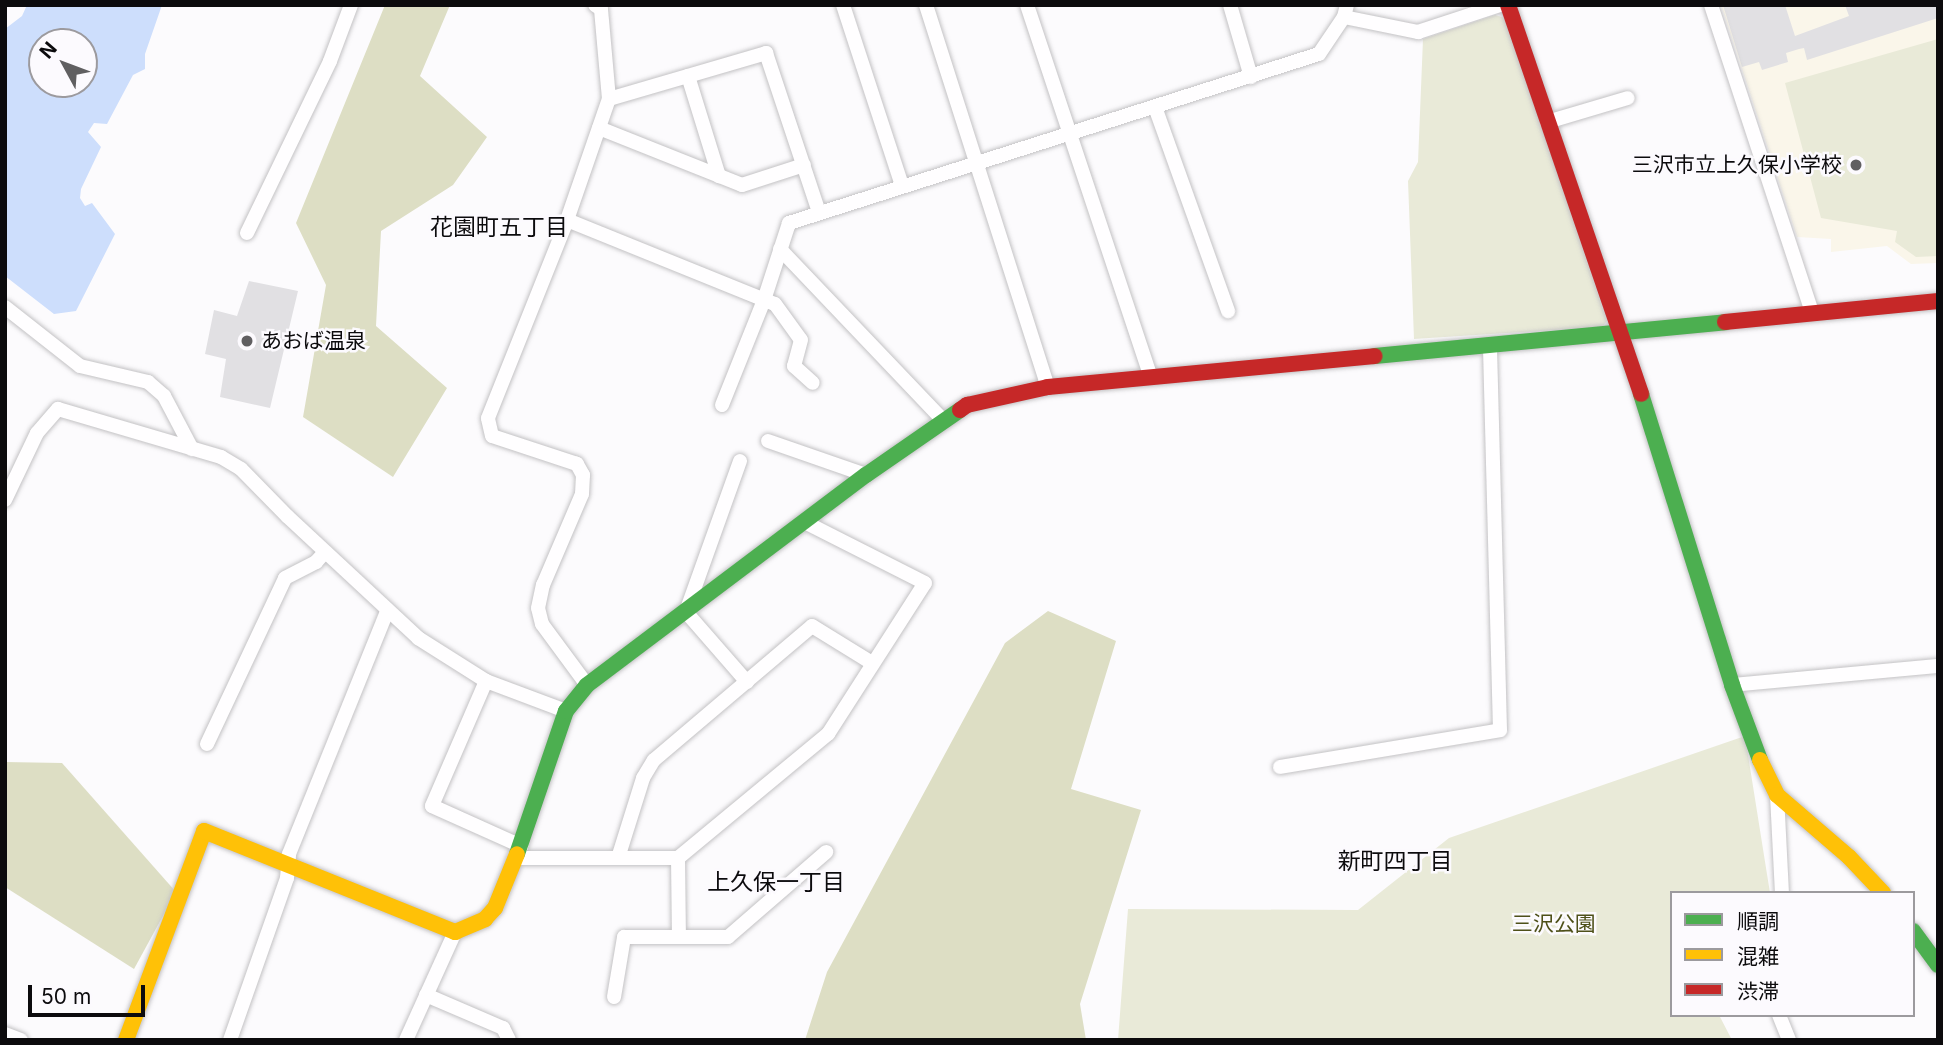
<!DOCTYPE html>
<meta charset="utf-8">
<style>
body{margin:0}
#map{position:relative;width:1943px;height:1045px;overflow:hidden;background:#fcfbfd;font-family:Inter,"Noto Sans JP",sans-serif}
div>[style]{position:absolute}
.education>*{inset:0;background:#faf6ea}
.green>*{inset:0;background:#e9ead8}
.forest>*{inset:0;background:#dddec4}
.water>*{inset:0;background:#cddefc}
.building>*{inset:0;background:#e1e0e3}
.roads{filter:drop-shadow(0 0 2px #c3c2c4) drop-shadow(0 0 2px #c3c2c4)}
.street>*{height:14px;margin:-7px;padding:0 7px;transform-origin:7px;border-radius:7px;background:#fffeff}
.fast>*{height:16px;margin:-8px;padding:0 8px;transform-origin:8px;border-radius:8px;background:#4caf50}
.slow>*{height:16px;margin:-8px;padding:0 8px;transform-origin:8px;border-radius:8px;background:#ffc107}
.jam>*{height:16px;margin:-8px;padding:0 8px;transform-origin:8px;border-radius:8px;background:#c62828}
.dots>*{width:19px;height:19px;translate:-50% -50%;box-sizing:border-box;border:4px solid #fcfafe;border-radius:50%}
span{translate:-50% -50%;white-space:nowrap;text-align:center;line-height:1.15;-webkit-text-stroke:5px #fcfafe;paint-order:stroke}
.poi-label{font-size:21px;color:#0c0b0d}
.right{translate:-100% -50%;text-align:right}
.left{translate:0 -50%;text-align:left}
.park-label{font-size:21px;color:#4e5019}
.neighbourhood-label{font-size:23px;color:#0c0b0d}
.frame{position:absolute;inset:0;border:7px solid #0c0b0d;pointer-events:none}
.legend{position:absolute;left:1670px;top:891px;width:245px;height:126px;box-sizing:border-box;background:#fcfafe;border:2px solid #9c9a9e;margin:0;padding:9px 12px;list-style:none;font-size:21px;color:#0c0b0d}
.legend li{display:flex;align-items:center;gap:14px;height:35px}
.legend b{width:35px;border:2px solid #9c9a9e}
.north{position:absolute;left:28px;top:28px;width:70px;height:70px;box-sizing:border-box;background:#fcfafe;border:2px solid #9c9a9e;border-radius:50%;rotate:311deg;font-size:19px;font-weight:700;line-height:28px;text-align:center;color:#0c0b0d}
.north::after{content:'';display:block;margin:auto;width:24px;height:32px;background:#605f61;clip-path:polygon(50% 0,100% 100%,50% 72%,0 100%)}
.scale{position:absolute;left:28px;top:985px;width:117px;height:32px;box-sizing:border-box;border:4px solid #0c0b0d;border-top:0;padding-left:9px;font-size:21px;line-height:24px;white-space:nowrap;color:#0c0b0d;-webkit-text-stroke:5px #fcfafe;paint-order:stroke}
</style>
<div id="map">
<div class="education">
<i style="clip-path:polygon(1721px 5px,1938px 5px,1938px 263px,1911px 264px,1887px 246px,1831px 252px,1831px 239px,1797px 237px)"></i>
</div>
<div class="green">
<i style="clip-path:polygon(1495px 15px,1505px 18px,1607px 321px,1602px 327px,1414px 339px,1408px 181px,1418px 162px,1423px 39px)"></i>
<i style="clip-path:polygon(1938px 39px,1938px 256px,1916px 257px,1895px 242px,1897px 231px,1821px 218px,1785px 83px)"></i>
<i style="clip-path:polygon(1745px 736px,1770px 893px,1672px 893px,1672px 1015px,1719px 1015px,1732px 1040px,1118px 1040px,1128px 909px,1358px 910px,1449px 838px)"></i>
</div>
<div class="forest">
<i style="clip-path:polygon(385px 5px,450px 5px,420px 76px,487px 137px,453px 185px,381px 231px,376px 326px,447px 388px,393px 477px,303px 417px,326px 285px,296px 223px)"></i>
<i style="clip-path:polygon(1048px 611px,1116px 641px,1071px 789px,1141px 810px,1080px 1004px,1086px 1040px,805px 1040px,827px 972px,1005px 643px)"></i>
<i style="clip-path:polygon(5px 762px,62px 763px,176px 892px,134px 969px,5px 887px)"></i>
</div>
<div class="water">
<i style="clip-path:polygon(evenodd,27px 5px,162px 5px,145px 54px,145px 69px,133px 75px,107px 124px,94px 123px,88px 132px,101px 147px,81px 189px,80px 198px,85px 206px,92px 203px,115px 234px,76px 311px,54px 314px,5px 276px,5px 29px,22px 16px,27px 5px,42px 42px,84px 42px,84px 84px,42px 84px,42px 42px)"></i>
</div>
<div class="building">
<i style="clip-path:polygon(1723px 5px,1785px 5px,1795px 36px,1849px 16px,1845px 5px,1938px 5px,1938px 18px,1807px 60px,1804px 48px,1799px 49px,1786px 53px,1788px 62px,1762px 70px,1759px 62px,1742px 67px)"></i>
<i style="clip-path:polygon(249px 281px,298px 291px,270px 408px,220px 397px,226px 359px,205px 354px,214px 310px,237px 316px)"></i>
</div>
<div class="roads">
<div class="street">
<i style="left:843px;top:5px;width:190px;rotate:71.9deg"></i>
<i style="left:926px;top:5px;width:401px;rotate:72.3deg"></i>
<i style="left:1027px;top:5px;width:390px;rotate:71.6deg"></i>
<i style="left:1230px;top:5px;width:75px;rotate:73.7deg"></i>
<i style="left:1711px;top:5px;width:323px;rotate:71.8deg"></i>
<i style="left:1344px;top:17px;width:76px;rotate:11.5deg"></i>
<i style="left:1418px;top:32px;width:86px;rotate:-18.2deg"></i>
<i style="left:688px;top:76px;width:105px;rotate:72.8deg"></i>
<i style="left:609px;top:99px;width:164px;rotate:-16.3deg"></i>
<i style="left:766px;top:53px;width:168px;rotate:71.6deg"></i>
<i style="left:1155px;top:107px;width:217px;rotate:70.3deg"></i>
<i style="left:1547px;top:122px;width:84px;rotate:-16.5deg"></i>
<i style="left:599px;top:128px;width:154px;rotate:21.7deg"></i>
<i style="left:742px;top:185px;width:65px;rotate:-17.9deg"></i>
<i style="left:567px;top:220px;width:224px;rotate:22deg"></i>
<i style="left:775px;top:304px;width:44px;rotate:54.2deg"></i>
<i style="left:801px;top:340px;width:27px;rotate:105deg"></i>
<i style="left:794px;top:366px;width:25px;rotate:42deg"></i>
<i style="left:247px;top:233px;width:191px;rotate:-64.2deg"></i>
<i style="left:330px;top:61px;width:60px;rotate:-69.4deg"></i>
<i style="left:780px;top:249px;width:236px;rotate:46.4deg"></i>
<i style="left:5px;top:307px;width:95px;rotate:38.2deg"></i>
<i style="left:80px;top:366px;width:70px;rotate:13.2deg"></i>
<i style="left:148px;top:382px;width:21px;rotate:41deg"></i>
<i style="left:164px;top:396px;width:60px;rotate:62.2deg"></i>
<i style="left:722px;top:405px;width:113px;rotate:-68.2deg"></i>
<i style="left:764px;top:300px;width:81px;rotate:-72deg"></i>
<i style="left:789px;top:223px;width:556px;rotate:-17.69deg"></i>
<i style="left:1319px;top:54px;width:45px;rotate:-56deg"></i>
<i style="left:1344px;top:17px;width:12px;rotate:-76deg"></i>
<i style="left:768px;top:441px;width:104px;rotate:19.1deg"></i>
<i style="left:740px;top:461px;width:160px;rotate:109.7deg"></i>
<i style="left:686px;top:612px;width:93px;rotate:48.9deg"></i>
<i style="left:5px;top:500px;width:74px;rotate:-64.5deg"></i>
<i style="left:37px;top:433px;width:32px;rotate:-49deg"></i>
<i style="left:58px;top:409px;width:170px;rotate:16.4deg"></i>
<i style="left:221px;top:457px;width:23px;rotate:31deg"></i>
<i style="left:241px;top:469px;width:67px;rotate:45.6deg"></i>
<i style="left:288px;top:517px;width:178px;rotate:42.9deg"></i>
<i style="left:418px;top:638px;width:80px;rotate:32.3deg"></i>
<i style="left:486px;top:681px;width:85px;rotate:20.6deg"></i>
<i style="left:486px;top:681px;width:136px;rotate:113.4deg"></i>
<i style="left:432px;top:806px;width:98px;rotate:24.2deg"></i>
<i style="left:587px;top:685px;width:76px;rotate:-126.4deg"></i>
<i style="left:542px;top:624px;width:16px;rotate:-104deg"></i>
<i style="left:538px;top:608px;width:24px;rotate:-78deg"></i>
<i style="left:543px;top:585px;width:99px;rotate:-66.8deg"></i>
<i style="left:582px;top:494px;width:19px;rotate:-87deg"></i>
<i style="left:583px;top:475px;width:13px;rotate:-119deg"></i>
<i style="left:577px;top:464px;width:89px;rotate:-161.8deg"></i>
<i style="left:492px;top:436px;width:18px;rotate:-103deg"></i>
<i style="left:488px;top:418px;width:213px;rotate:-68.2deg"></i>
<i style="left:567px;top:220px;width:128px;rotate:-70.9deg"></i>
<i style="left:609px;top:99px;width:90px;rotate:-95.1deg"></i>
<i style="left:601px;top:9px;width:7px;rotate:-146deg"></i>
<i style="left:1732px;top:685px;width:207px;rotate:-5.3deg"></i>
<i style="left:207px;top:744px;width:183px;rotate:-64.8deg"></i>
<i style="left:285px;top:578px;width:35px;rotate:-27deg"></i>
<i style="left:316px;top:562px;width:13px;rotate:-48deg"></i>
<i style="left:1280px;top:767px;width:223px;rotate:-9.5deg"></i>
<i style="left:1500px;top:730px;width:384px;rotate:-91.5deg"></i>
<i style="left:1777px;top:795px;width:98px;rotate:87.1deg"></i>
<i style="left:517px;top:858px;width:161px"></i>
<i style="left:678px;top:858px;width:195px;rotate:-39.6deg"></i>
<i style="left:828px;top:734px;width:179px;rotate:-57.3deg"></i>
<i style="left:925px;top:583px;width:135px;rotate:-153.1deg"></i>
<i style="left:618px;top:858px;width:84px;rotate:-72.6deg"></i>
<i style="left:643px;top:778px;width:21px;rotate:-59deg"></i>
<i style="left:654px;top:760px;width:207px;rotate:-40.3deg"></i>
<i style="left:812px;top:626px;width:70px;rotate:31.7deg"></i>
<i style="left:678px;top:858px;width:79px;rotate:89.3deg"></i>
<i style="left:426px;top:995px;width:84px;rotate:23.2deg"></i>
<i style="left:503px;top:1028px;width:13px;rotate:63deg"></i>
<i style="left:614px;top:997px;width:61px;rotate:-80.5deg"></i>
<i style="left:624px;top:937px;width:104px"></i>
<i style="left:728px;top:937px;width:130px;rotate:-40.9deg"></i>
<i style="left:1779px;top:1015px;width:27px;rotate:68deg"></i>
<i style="left:5px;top:1034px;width:17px;rotate:21deg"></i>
<i style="left:230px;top:1040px;width:172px;rotate:-70.6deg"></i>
<i style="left:287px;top:878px;width:24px;rotate:-85deg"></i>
<i style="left:289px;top:854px;width:261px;rotate:-68deg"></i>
<i style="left:406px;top:1040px;width:119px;rotate:-65.6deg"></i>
</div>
<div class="fast">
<i style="left:1375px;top:356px;width:352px;rotate:-5.5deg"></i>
<i style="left:1641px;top:394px;width:305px;rotate:72.6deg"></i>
<i style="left:1732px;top:685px;width:80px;rotate:69.5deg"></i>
<i style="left:517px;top:854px;width:151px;rotate:-71.1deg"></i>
<i style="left:566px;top:711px;width:33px;rotate:-51deg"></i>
<i style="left:587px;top:685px;width:349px;rotate:-37deg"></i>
<i style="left:866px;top:475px;width:114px;rotate:-34.7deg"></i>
<i style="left:1913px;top:931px;width:42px;rotate:53.7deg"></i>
</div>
<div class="slow">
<i style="left:1760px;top:760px;width:39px;rotate:64deg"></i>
<i style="left:1777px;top:795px;width:95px;rotate:40.7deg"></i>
<i style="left:1849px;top:857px;width:50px;rotate:46.6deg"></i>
<i style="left:126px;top:1040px;width:223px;rotate:-69.5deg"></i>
<i style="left:204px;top:831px;width:271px;rotate:21.9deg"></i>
<i style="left:455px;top:932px;width:33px;rotate:-23deg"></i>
<i style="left:485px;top:919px;width:15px;rotate:-48deg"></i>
<i style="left:495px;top:908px;width:58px;rotate:-67.8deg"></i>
</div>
<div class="jam">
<i style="left:1508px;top:5px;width:411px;rotate:71.1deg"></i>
<i style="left:1725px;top:322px;width:214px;rotate:-5.6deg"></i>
<i style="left:960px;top:410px;width:9px;rotate:-36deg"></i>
<i style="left:967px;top:405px;width:83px;rotate:-12.5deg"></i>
<i style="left:1048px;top:387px;width:328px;rotate:-5.4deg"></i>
</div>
</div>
<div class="dots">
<i style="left:1856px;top:165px;background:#605f61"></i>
<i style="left:247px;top:341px;background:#605f61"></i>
</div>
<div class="poi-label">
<span class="right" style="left:1842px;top:165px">三沢市立上久保小学校</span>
<span class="left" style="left:261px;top:341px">あおば温泉</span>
</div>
<div class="park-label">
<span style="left:1554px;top:924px">三沢公園</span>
</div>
<div class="neighbourhood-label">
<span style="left:499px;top:227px">花園町五丁目</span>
<span style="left:1395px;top:861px">新町四丁目</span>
<span style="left:776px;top:882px">上久保一丁目</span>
</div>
<div class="frame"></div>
<ul class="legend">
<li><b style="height:9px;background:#4caf50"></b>順調</li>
<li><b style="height:9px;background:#ffc107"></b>混雑</li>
<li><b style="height:9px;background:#c62828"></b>渋滞</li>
</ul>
<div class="north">N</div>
<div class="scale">50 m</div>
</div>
